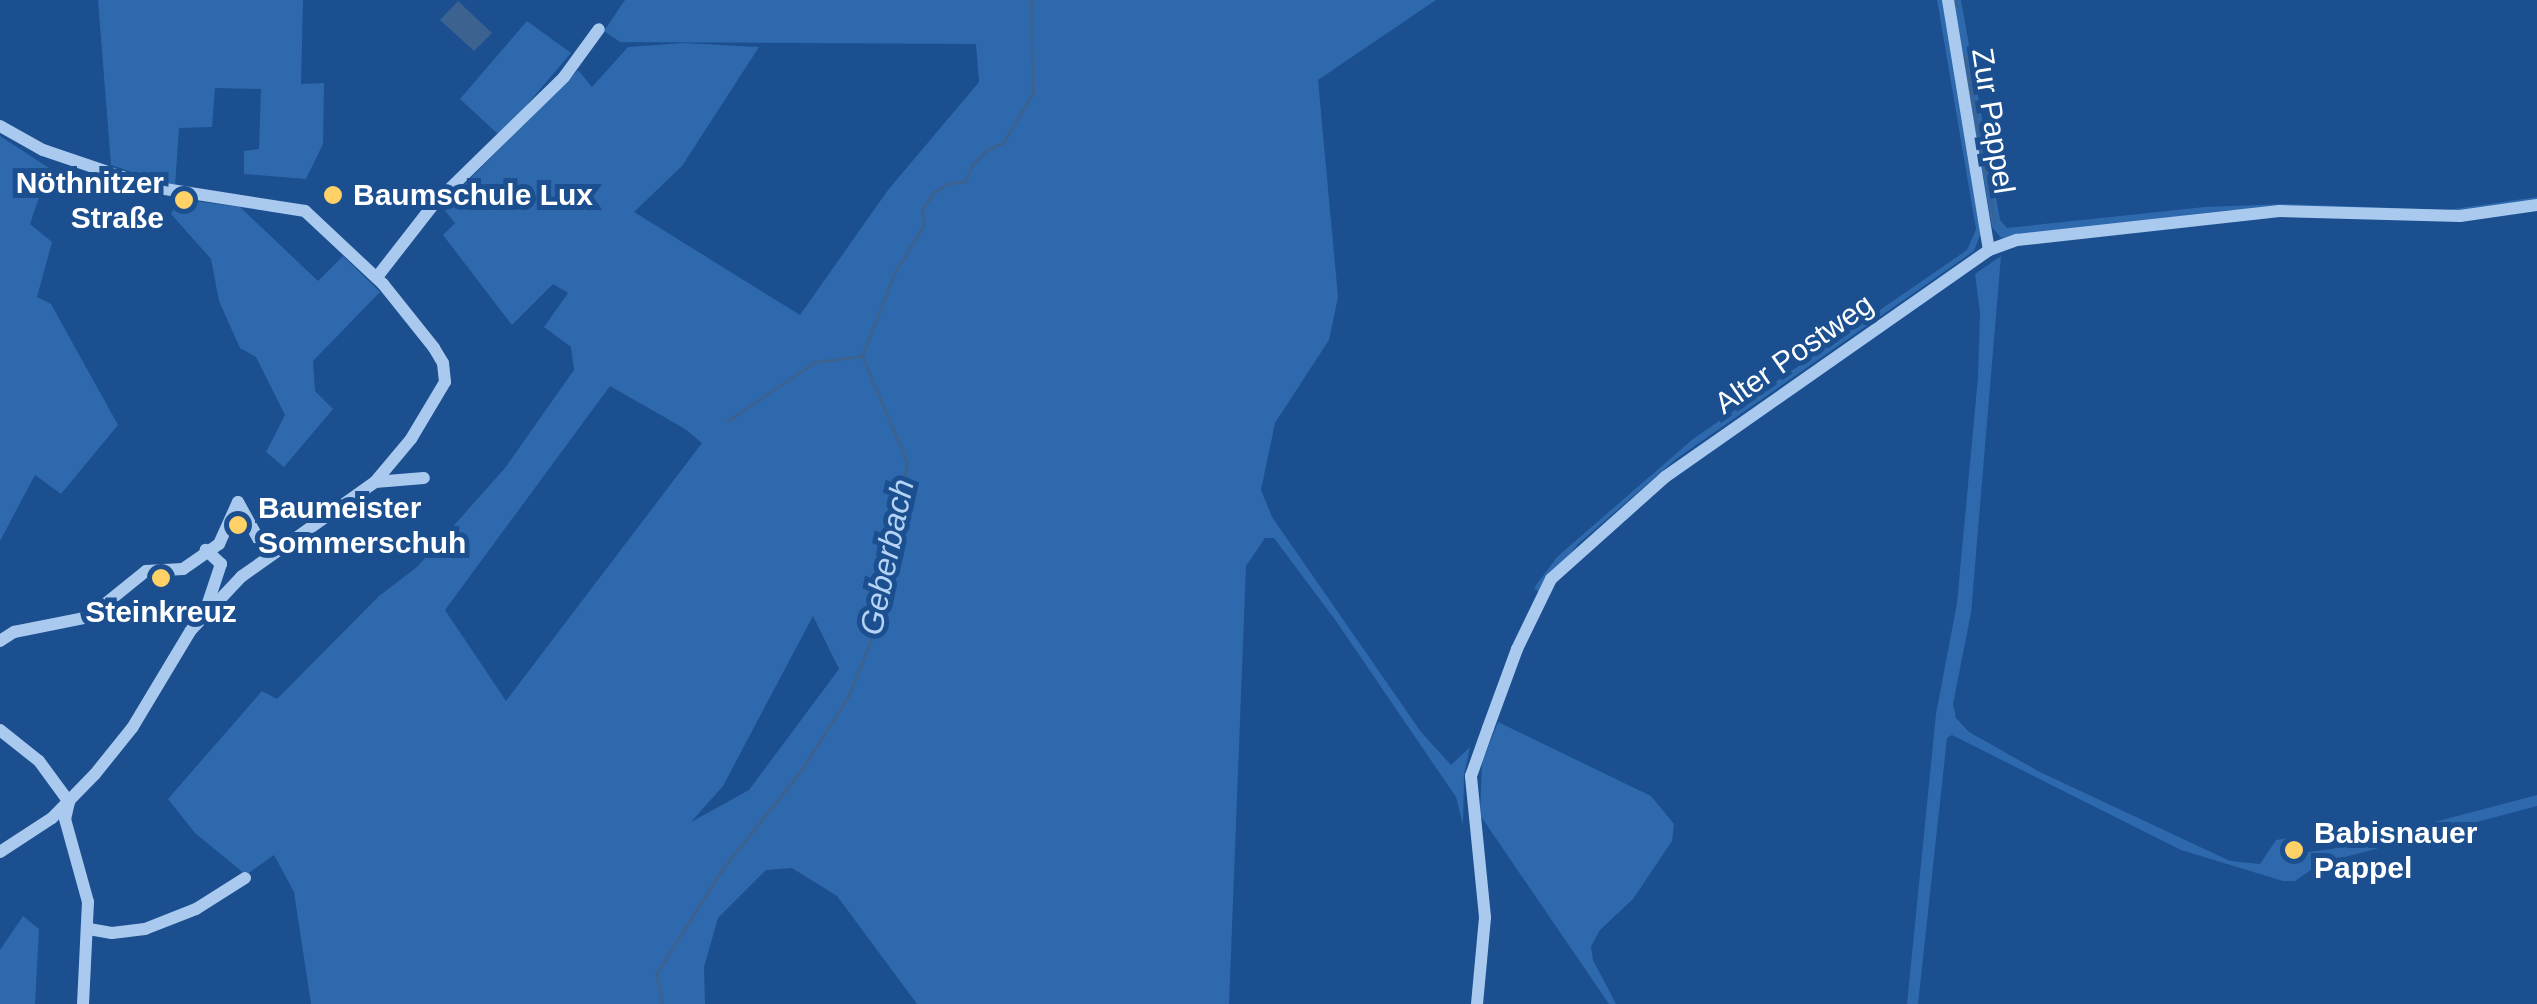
<!DOCTYPE html>
<meta charset="utf-8">
<style>
body{margin:0}
#map{position:relative;width:2537px;height:1004px;overflow:hidden;background:#1b4f8f;font-family:Helvetica,sans-serif}
div>[style]{position:absolute}
.green>*{inset:0;background:#2e69ad}
.water>*{inset:0;background:#3c6290}
.stream>*{height:2.5px;margin:-1.25px;padding:0 1.25px;transform-origin:1.25px;border-radius:1.25px;background:#3c6290}
.minor>*{height:12px;margin:-6px;padding:0 6px;transform-origin:6px;border-radius:6px;background:#a9c9ee}
.dots>*{width:28px;height:28px;translate:-50% -50%;box-sizing:border-box;border:5px solid #1b4f8f;border-radius:50%}
span{translate:-50% -50%;white-space:nowrap;text-align:center;line-height:1.15;-webkit-text-stroke:10px #1b4f8f;paint-order:stroke}
.street-label{font-size:30px;color:#fff}
.poi-label{font-size:30px;color:#fff;font-weight:700}
.right{translate:-100% -50%;text-align:right}
.left{translate:0 -50%;text-align:left}
.water-label{font-size:32px;color:#b5d3f5;font-style:italic}
</style>
<div id="map">
<div class="green">
<i style="clip-path:polygon(98px 0,303px 0,301px 84px,324px 83px,323px 144px,306px 179px,244px 174px,244px 151px,259px 149px,261px 89px,215px 88px,212px 127px,179px 128px,175px 187px,111px 165px)"></i>
<i style="clip-path:polygon(evenodd,625px 0,1436px 0,1318px 80px,1338px 297px,1329px 340px,1275px 423px,1261px 490px,1272px 517px,1421px 732px,1451px 765px,1470px 747px,1464px 775px,1463px 825px,1456px 797px,1336px 621px,1274px 538px,1265px 538px,1246px 566px,1229px 1004px,917px 1004px,837px 896px,792px 868px,766px 870px,718px 918px,704px 967px,705px 1004px,311px 1004px,294px 892px,274px 855px,246px 875px,195px 833px,168px 799px,262px 691px,277px 699px,379px 596px,417px 567px,505px 468px,574px 370px,571px 347px,544px 327px,568px 293px,553px 284px,512px 325px,443px 235px,455px 223px,442px 207px,578px 70px,592px 87px,628px 47px,684px 43px,759px 47px,682px 166px,634px 212px,800px 315px,888px 190px,979px 82px,976px 44px,620px 42px,604px 31px,625px 0,610px 386px,685px 429px,702px 443px,506px 701px,445px 610px,610px 386px,625px 0,813px 616px,839px 669px,749px 790px,691px 822px,723px 786px,813px 616px)"></i>
<i style="clip-path:polygon(1937px 0,1945px 0,1982px 230px,1974px 251px,1676px 459px,1578px 544px,1539px 592px,1534px 588px,1557px 557px,1693px 439px,1967px 250px,1976px 229px)"></i>
<i style="clip-path:polygon(1953px 0,1961px 0,2000px 220px,2007px 228px,2205px 207px,2283px 204px,2447px 210px,2537px 197px,2537px 201px,2466px 212px,2229px 210px,2001px 238px,1992px 227px)"></i>
<i style="clip-path:polygon(527px 21px,571px 53px,500px 136px,460px 99px)"></i>
<i style="clip-path:polygon(0 136px,49px 168px,30px 224px,52px 242px,37px 297px,51px 304px,118px 425px,61px 494px,35px 475px,0 541px)"></i>
<i style="clip-path:polygon(179px 199px,240px 207px,318px 281px,343px 256px,380px 292px,313px 361px,315px 391px,333px 409px,284px 467px,266px 452px,285px 415px,256px 357px,240px 348px,219px 301px,211px 259px,171px 214px)"></i>
<i style="clip-path:polygon(2001px 256px,1971px 613px,1953px 704px,1956px 718px,1969px 732px,2040px 772px,2230px 861px,2260px 864px,2276px 840px,2290px 838px,2308px 852px,2332px 849px,2537px 795px,2537px 806px,2345px 857px,2315px 867px,2295px 881px,2283px 881px,2181px 850px,1952px 735px,1947px 738px,1918px 1004px,1907px 1004px,1936px 714px,1957px 603px,1978px 377px,1980px 312px,1975px 274px)"></i>
<i style="clip-path:polygon(1498px 722px,1651px 796px,1674px 824px,1672px 841px,1633px 899px,1600px 930px,1591px 946px,1593px 960px,1616px 1004px,1609px 1004px,1480px 815px,1482px 763px)"></i>
<i style="clip-path:polygon(23px 916px,39px 929px,35px 1004px,0 1004px,0 950px)"></i>
</div>
<div class="water">
<i style="clip-path:polygon(458px 1px,492px 33px,474px 51px,440px 20px)"></i>
</div>
<div class="stream">
<i style="left:1956px;top:0;width:6px;rotate:81deg"></i>
<i style="left:1965px;top:56px;width:170px;rotate:79.8deg"></i>
<i style="left:727px;top:421px;width:106px;rotate:-33.8deg"></i>
<i style="left:815px;top:362px;width:47px;rotate:-7.3deg"></i>
<i style="left:662px;top:1004px;width:31px;rotate:-101deg"></i>
<i style="left:656px;top:974px;width:122px;rotate:-57.7deg"></i>
<i style="left:721px;top:871px;width:127px;rotate:-51.4deg"></i>
<i style="left:800px;top:772px;width:89px;rotate:-57.4deg"></i>
<i style="left:848px;top:697px;width:67px;rotate:-68deg"></i>
<i style="left:873px;top:635px;width:175px;rotate:-78.8deg"></i>
<i style="left:907px;top:463px;width:116px;rotate:-112.8deg"></i>
<i style="left:862px;top:356px;width:90px;rotate:-68.6deg"></i>
<i style="left:895px;top:272px;width:55px;rotate:-58.3deg"></i>
<i style="left:924px;top:225px;width:16px;rotate:-97deg"></i>
<i style="left:922px;top:209px;width:21px;rotate:-55deg"></i>
<i style="left:934px;top:192px;width:17px;rotate:-31deg"></i>
<i style="left:949px;top:183px;width:16px;rotate:-4deg"></i>
<i style="left:965px;top:182px;width:18px;rotate:-68deg"></i>
<i style="left:972px;top:165px;width:21px;rotate:-45deg"></i>
<i style="left:987px;top:150px;width:17px;rotate:-24deg"></i>
<i style="left:1003px;top:143px;width:58px;rotate:-59deg"></i>
<i style="left:1033px;top:93px;width:93px;rotate:-91.2deg"></i>
</div>
<div class="minor">
<i style="left:1948px;top:0;width:253px;rotate:80.7deg"></i>
<i style="left:0;top:126px;width:49px;rotate:29.2deg"></i>
<i style="left:43px;top:150px;width:115px;rotate:18.7deg"></i>
<i style="left:152px;top:187px;width:155px;rotate:8.9deg"></i>
<i style="left:305px;top:211px;width:107px;rotate:43.1deg"></i>
<i style="left:383px;top:284px;width:82px;rotate:51.4deg"></i>
<i style="left:434px;top:348px;width:17px;rotate:59deg"></i>
<i style="left:443px;top:363px;width:19px;rotate:84deg"></i>
<i style="left:445px;top:382px;width:66px;rotate:120.8deg"></i>
<i style="left:411px;top:439px;width:56px;rotate:129.9deg"></i>
<i style="left:375px;top:482px;width:164px;rotate:144.7deg"></i>
<i style="left:241px;top:577px;width:73px;rotate:133.3deg"></i>
<i style="left:191px;top:630px;width:114px;rotate:121deg"></i>
<i style="left:132px;top:728px;width:59px;rotate:128.8deg"></i>
<i style="left:95px;top:774px;width:62px;rotate:134.3deg"></i>
<i style="left:52px;top:818px;width:62px;rotate:146.8deg"></i>
<i style="left:377px;top:277px;width:91px;rotate:-52.1deg"></i>
<i style="left:433px;top:205px;width:183px;rotate:-44.3deg"></i>
<i style="left:564px;top:77px;width:59px;rotate:-53.9deg"></i>
<i style="left:375px;top:482px;width:49px;rotate:-4.7deg"></i>
<i style="left:205px;top:612px;width:51px;rotate:-71.6deg"></i>
<i style="left:221px;top:564px;width:21px;rotate:-137deg"></i>
<i style="left:0;top:641px;width:17px;rotate:-33deg"></i>
<i style="left:14px;top:632px;width:76px;rotate:-11.3deg"></i>
<i style="left:89px;top:617px;width:73px;rotate:-38.9deg"></i>
<i style="left:146px;top:571px;width:37px;rotate:-3deg"></i>
<i style="left:183px;top:569px;width:44px;rotate:-34.8deg"></i>
<i style="left:219px;top:544px;width:46px;rotate:-65.7deg"></i>
<i style="left:238px;top:502px;width:43px;rotate:61.1deg"></i>
<i style="left:259px;top:540px;width:20px;rotate:30deg"></i>
<i style="left:0;top:730px;width:50px;rotate:38.5deg"></i>
<i style="left:39px;top:761px;width:51px;rotate:53.8deg"></i>
<i style="left:69px;top:802px;width:17px;rotate:103deg"></i>
<i style="left:65px;top:819px;width:86px;rotate:74.5deg"></i>
<i style="left:88px;top:902px;width:102px;rotate:92.8deg"></i>
<i style="left:89px;top:929px;width:23px;rotate:10deg"></i>
<i style="left:112px;top:933px;width:33px;rotate:-7deg"></i>
<i style="left:145px;top:929px;width:55px;rotate:-21.4deg"></i>
<i style="left:196px;top:909px;width:58px;rotate:-32.3deg"></i>
<i style="left:1477px;top:1004px;width:87px;rotate:-84.7deg"></i>
<i style="left:1485px;top:917px;width:142px;rotate:-95.7deg"></i>
<i style="left:1471px;top:776px;width:51px;rotate:-70.5deg"></i>
<i style="left:1488px;top:728px;width:84px;rotate:-69.8deg"></i>
<i style="left:1517px;top:649px;width:78px;rotate:-64.1deg"></i>
<i style="left:1551px;top:579px;width:153px;rotate:-41.8deg"></i>
<i style="left:1665px;top:477px;width:396px;rotate:-35deg"></i>
<i style="left:1989px;top:250px;width:30px;rotate:-20deg"></i>
<i style="left:2017px;top:240px;width:264px;rotate:-6.3deg"></i>
<i style="left:2279px;top:211px;width:181px;rotate:1.6deg"></i>
<i style="left:2460px;top:216px;width:78px;rotate:-8.1deg"></i>
</div>
<div class="dots">
<i style="left:333px;top:195px;background:#ffd166"></i>
<i style="left:184px;top:200px;background:#ffd166"></i>
<i style="left:238px;top:525px;background:#ffd166"></i>
<i style="left:161px;top:578px;background:#ffd166"></i>
<i style="left:2294px;top:850px;background:#ffd166"></i>
</div>
<div class="street-label">
<span style="left:1993px;top:121px;rotate:81deg">Zur Pappel</span>
<span style="left:1794px;top:354px;rotate:-35deg">Alter Postweg</span>
</div>
<div class="poi-label">
<span class="right" style="left:164px;top:200px">Nöthnitzer<br>Straße</span>
<span class="left" style="left:353px;top:195px">Baumschule Lux</span>
<span class="left" style="left:258px;top:525px">Baumeister<br>Sommerschuh</span>
<span style="left:161px;top:612px">Steinkreuz</span>
<span class="left" style="left:2314px;top:850px">Babisnauer<br>Pappel</span>
</div>
<div class="water-label">
<span style="left:887px;top:557px;rotate:-78deg">Geberbach</span>
</div>
</div>
